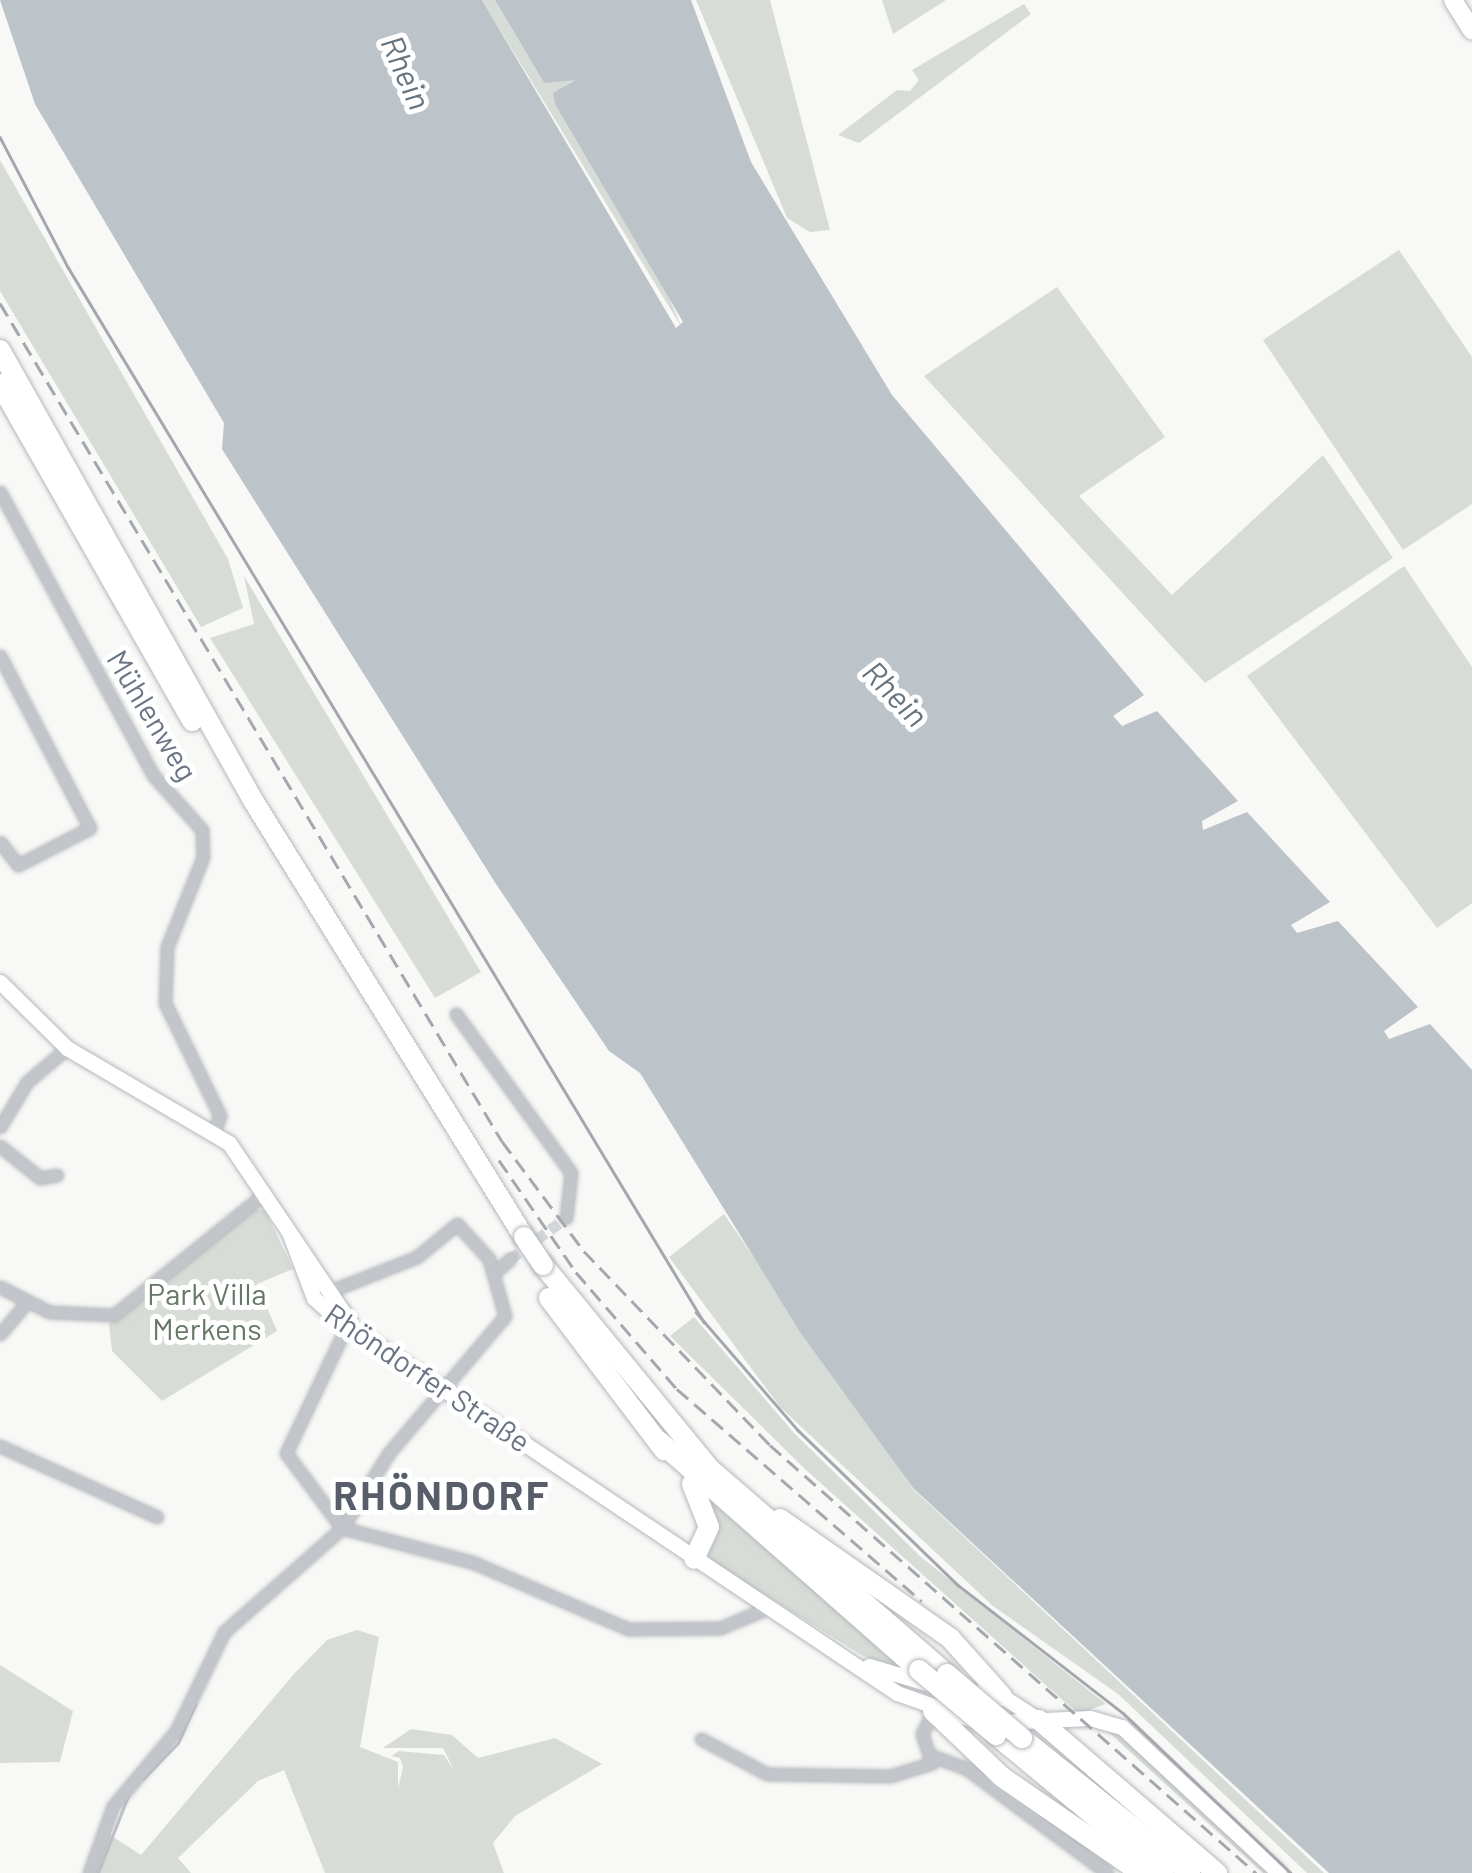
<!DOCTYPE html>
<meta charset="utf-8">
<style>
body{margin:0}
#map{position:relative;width:1472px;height:1873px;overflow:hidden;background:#f8f8f6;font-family:Barlow,sans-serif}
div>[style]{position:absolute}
.green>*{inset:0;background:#d7ddd6}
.water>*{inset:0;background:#bcc3c9}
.stream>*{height:2.5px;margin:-1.25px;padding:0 1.25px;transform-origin:1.25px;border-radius:1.25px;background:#bcc3c9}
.street-tunnel>*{height:11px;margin-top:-5.5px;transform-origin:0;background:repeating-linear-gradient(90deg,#d4d7da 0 11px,transparent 0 16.5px)}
.roads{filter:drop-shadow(0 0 2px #b5b8bd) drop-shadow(0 0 2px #b5b8bd)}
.street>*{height:11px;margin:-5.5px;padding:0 5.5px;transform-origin:5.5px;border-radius:5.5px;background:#c2c5c9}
.secondary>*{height:15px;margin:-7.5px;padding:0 7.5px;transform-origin:7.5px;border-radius:7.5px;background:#fff}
.primary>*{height:18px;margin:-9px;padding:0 9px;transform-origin:9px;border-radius:9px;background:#fff}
.highway>*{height:20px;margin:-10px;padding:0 10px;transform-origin:10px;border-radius:10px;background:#fff}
.tram>*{height:2.5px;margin:-1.25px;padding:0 1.25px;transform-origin:1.25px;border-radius:1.25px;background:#a4a8ae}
.rail>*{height:2.5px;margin-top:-1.25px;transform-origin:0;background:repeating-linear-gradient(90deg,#a4a8ae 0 15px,transparent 0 23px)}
.bridges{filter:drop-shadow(0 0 2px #b3b6ba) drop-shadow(0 0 2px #b3b6ba)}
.highway-bridge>*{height:20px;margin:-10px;padding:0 10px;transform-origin:10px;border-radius:10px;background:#fff}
span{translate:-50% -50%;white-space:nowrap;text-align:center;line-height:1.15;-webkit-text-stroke:10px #fff;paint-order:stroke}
.street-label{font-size:30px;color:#6a7484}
.park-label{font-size:30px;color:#657765}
.water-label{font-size:32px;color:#66747f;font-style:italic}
.district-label{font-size:40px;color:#575e6a;font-weight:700;letter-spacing:2.5px}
</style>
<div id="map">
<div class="green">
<i style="clip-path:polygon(482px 0,495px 0,544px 83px,574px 75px,682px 328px)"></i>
<i style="clip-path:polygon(696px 0,770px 0,830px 230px,810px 232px,787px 218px)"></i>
<i style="clip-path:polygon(882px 0,946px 0,893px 34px)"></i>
<i style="clip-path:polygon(1024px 4px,1031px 14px,859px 143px,838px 135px,897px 90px,910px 91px,919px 80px,912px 70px)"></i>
<i style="clip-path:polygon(0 160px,228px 559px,243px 608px,201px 627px,0 291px)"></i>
<i style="clip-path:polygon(1399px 250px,1472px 357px,1472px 504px,1403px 550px,1263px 340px)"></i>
<i style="clip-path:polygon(1057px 287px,1165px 437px,1079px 496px,1172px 595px,1323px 455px,1393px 558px,1205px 683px,924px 376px)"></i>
<i style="clip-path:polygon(1404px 566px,1472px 667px,1472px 903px,1437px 928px,1247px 676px)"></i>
<i style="clip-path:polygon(244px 576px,481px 972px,435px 998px,210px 638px,254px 624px)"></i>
<i style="clip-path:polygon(249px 1209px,265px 1210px,293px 1269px,257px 1284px,277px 1331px,162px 1401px,112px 1351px,109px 1324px)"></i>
<i style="clip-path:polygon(724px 1214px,913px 1489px,1324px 1873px,1307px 1873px,1118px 1694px,993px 1606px,780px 1407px,669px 1257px)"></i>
<i style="clip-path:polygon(694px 1317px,795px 1434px,921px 1557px,1106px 1704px,1079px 1713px,1067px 1704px,805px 1469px,670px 1336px)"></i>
<i style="clip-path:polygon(712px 1502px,903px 1668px,863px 1656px,709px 1560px)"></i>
<i style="clip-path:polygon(357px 1630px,379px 1637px,360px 1747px,398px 1762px,398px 1789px,403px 1767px,400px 1758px,391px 1756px,399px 1751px,444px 1755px,455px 1772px,443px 1748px,383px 1748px,411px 1729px,452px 1735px,478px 1758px,555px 1738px,602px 1764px,515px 1816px,493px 1843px,504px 1873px,325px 1873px,284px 1770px,258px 1781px,178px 1858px,191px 1873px,93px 1873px,107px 1833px,141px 1855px,293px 1675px,327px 1640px)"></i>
<i style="clip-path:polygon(0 1665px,73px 1711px,60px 1762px,0 1763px)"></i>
<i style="clip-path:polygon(1103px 1727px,1122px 1734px,1272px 1873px,1263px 1873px)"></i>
</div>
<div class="water">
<i style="clip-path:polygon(0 0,482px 0,676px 328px,683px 322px,555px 104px,553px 93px,576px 80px,544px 83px,495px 0,691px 0,751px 162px,892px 395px,1144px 695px,1113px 716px,1122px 726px,1157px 711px,1238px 801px,1202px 821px,1203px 830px,1247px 812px,1330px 902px,1291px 925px,1297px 933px,1338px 921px,1418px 1007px,1384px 1031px,1389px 1039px,1430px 1024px,1472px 1070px,1472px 1873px,1329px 1873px,913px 1488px,800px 1332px,640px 1073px,609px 1051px,496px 884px,222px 449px,224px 423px,35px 104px)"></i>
</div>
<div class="stream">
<i style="left:143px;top:1779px;width:50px;rotate:-45.8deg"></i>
<i style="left:178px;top:1743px;width:42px;rotate:-65.9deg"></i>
<i style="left:98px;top:1873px;width:83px;rotate:-68.7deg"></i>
</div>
<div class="street-tunnel">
<i style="left:510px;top:1259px;width:69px;rotate:-36.2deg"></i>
</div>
<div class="roads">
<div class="street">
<i style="left:0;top:492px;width:322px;rotate:61.6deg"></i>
<i style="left:153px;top:775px;width:74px;rotate:48.3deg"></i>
<i style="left:202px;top:830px;width:27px;rotate:88deg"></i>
<i style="left:203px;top:857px;width:97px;rotate:111.8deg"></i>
<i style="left:167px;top:947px;width:56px;rotate:92deg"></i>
<i style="left:165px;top:1003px;width:126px;rotate:64deg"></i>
<i style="left:220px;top:1116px;width:16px;rotate:112deg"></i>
<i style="left:0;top:656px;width:194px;rotate:62.4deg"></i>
<i style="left:90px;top:828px;width:81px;rotate:152.8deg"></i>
<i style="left:18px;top:865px;width:29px;rotate:-128deg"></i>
<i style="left:456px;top:1014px;width:196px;rotate:54.1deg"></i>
<i style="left:571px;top:1173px;width:45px;rotate:96.3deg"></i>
<i style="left:0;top:1127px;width:52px;rotate:-59deg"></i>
<i style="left:27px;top:1082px;width:52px;rotate:-40.4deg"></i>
<i style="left:0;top:1146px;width:51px;rotate:38.7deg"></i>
<i style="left:40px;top:1178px;width:17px;rotate:-10deg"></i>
<i style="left:495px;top:1272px;width:20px;rotate:-41deg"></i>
<i style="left:0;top:1287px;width:55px;rotate:27deg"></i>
<i style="left:49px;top:1312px;width:65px;rotate:2.6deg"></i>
<i style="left:114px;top:1315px;width:194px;rotate:-38.9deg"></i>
<i style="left:349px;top:1321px;width:146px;rotate:115.5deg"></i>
<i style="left:286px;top:1453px;width:94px;rotate:53.3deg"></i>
<i style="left:342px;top:1528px;width:134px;rotate:14.7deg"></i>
<i style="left:472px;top:1562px;width:170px;rotate:23.2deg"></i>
<i style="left:628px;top:1629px;width:92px;rotate:-0.6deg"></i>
<i style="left:720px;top:1628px;width:54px;rotate:-22.8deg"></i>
<i style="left:0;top:1334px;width:40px;rotate:-50deg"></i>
<i style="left:0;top:1446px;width:172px;rotate:24.3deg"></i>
<i style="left:701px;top:1739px;width:75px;rotate:27.9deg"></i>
<i style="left:767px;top:1774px;width:123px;rotate:0.9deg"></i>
<i style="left:890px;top:1776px;width:44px;rotate:-17.2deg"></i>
<i style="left:932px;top:1763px;width:31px;rotate:-109deg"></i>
<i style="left:922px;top:1734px;width:25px;rotate:-64deg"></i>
<i style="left:932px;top:1756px;width:37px;rotate:20deg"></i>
<i style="left:967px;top:1769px;width:174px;rotate:36.6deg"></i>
<i style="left:89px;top:1873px;width:71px;rotate:-70.3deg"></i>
<i style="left:113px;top:1806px;width:98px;rotate:-50deg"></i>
<i style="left:176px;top:1731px;width:110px;rotate:-64.1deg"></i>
<i style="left:224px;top:1632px;width:157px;rotate:-41.4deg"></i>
<i style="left:342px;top:1528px;width:87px;rotate:-58.1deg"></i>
<i style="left:388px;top:1454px;width:181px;rotate:-49.7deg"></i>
<i style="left:505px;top:1316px;width:59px;rotate:-105.7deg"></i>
<i style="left:489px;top:1259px;width:47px;rotate:-132.4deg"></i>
<i style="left:457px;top:1224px;width:52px;rotate:140.5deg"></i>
<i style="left:417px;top:1257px;width:90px;rotate:158.6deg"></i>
</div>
<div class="secondary">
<i style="left:0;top:982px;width:94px;rotate:44.6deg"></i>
<i style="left:67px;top:1048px;width:188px;rotate:30.4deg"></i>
<i style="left:229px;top:1143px;width:215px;rotate:56deg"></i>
<i style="left:289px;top:1232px;width:71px;rotate:69.3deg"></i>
<i style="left:314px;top:1298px;width:27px;rotate:42deg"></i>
<i style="left:334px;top:1316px;width:678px;rotate:33.81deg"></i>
<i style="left:897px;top:1693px;width:84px;rotate:19.5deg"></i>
<i style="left:869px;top:1666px;width:67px;rotate:16.5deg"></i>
<i style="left:965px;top:1691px;width:37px;rotate:8deg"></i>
<i style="left:1002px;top:1696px;width:44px;rotate:33deg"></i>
<i style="left:999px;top:1722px;width:91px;rotate:-2.5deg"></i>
<i style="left:1090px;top:1718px;width:33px;rotate:16deg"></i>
<i style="left:1122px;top:1727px;width:214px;rotate:42.9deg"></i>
</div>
<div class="primary">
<i style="left:1453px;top:0;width:36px;rotate:58deg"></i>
</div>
<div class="highway">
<i style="left:0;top:350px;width:518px;rotate:60.67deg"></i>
<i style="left:254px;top:802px;width:512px;rotate:58.17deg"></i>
<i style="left:0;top:384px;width:388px;rotate:60.3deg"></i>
<i style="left:543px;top:1265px;width:262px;rotate:50.7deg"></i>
<i style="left:709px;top:1468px;width:315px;rotate:40.9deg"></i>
<i style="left:549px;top:1298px;width:191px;rotate:52.9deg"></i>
<i style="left:659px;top:1441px;width:346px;rotate:41.4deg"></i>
<i style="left:692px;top:1484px;width:46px;rotate:68.4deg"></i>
<i style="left:709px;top:1527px;width:35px;rotate:115deg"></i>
<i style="left:780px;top:1519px;width:208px;rotate:35deg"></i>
<i style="left:950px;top:1638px;width:78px;rotate:48.1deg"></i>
<i style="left:933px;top:1711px;width:95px;rotate:43.7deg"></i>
<i style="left:1002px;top:1777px;width:169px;rotate:34.6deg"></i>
<i style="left:1039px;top:1720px;width:235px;rotate:40.7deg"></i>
<i style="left:996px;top:1735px;width:217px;rotate:39.6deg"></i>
<i style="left:1022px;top:1738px;width:216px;rotate:38.8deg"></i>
</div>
</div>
<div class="tram">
<i style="left:0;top:137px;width:147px;rotate:62.4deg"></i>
<i style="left:68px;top:267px;width:1232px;rotate:58.92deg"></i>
<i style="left:696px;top:1312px;width:156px;rotate:49.2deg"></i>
<i style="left:798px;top:1430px;width:223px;rotate:44.1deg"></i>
<i style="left:958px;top:1585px;width:209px;rotate:37.8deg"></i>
<i style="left:1123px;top:1713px;width:232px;rotate:43.6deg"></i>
</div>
<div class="rail">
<i style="left:0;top:303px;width:977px;rotate:59.08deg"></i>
<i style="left:502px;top:1141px;width:137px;rotate:53.3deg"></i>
<i style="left:584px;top:1251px;width:269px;rotate:46.2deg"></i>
<i style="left:770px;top:1445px;width:648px;rotate:41.37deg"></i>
<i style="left:499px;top:1160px;width:136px;rotate:55.5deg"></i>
<i style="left:576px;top:1272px;width:155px;rotate:49.2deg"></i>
<i style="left:677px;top:1389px;width:324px;rotate:40.9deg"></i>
</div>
<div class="bridges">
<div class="highway-bridge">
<i style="left:524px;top:1237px;width:34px;rotate:56deg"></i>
<i style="left:919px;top:1670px;width:101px;rotate:40.2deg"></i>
<i style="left:947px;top:1674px;width:99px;rotate:40.5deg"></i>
</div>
</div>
<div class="street-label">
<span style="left:153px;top:715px;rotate:59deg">Mühlenweg</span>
<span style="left:428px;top:1377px;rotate:34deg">Rhöndorfer Straße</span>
</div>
<div class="park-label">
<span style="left:207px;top:1310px">Park Villa<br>Merkens</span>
</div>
<div class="water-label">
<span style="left:407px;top:72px;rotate:66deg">Rhein</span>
<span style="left:896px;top:693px;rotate:46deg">Rhein</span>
</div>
<div class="district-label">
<span style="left:442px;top:1494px">RHÖNDORF</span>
</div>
</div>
